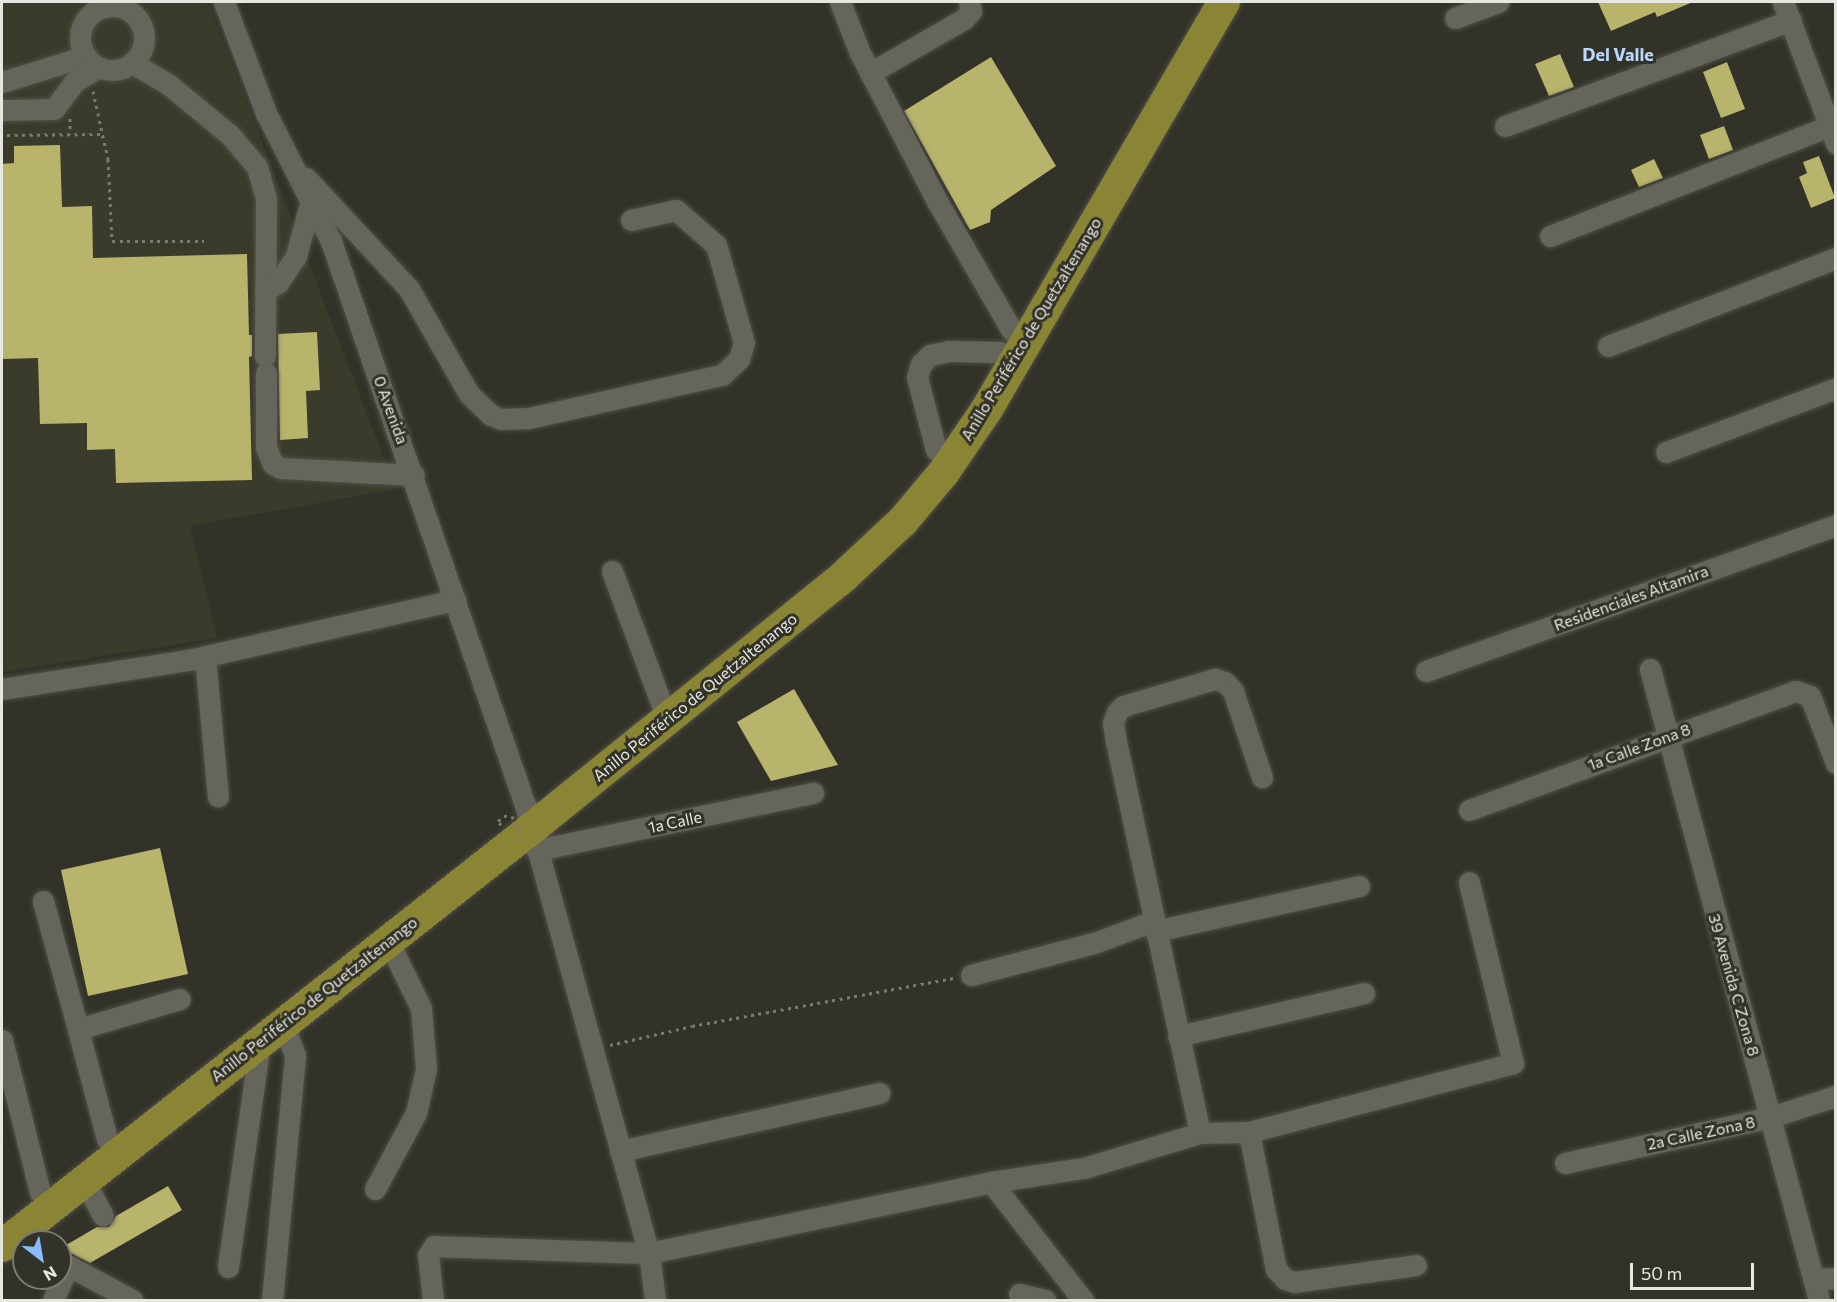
<!DOCTYPE html>
<meta charset="utf-8">
<style>
body{margin:0}
#map{position:relative;width:1837px;height:1302px;overflow:hidden;background:#323228;font-family:Commissioner,sans-serif}
div>[style]{position:absolute}
.built>*{inset:0;background:#3b3b2b}
.building>*{inset:0;background:#b8b46c}
.path>*{height:3px;margin-top:-1.5px;transform-origin:0;background:repeating-linear-gradient(90deg,#7a7a71 0 3px,transparent 0 7.5px)}
.roads{filter:drop-shadow(0 0 2px #4f4f47) drop-shadow(0 0 2px #4f4f47)}
.minor>*{height:21px;margin:-10.5px;padding:0 10.5px;transform-origin:10.5px;border-radius:10.5px;background:#65655b}
.minor>.ring{margin:-10.5px;padding:0;box-sizing:content-box;background:none;border:21px solid #65655b;border-radius:50%}
.highway>*{height:32px;margin:-16px;padding:0 16px;transform-origin:16px;border-radius:16px;background:#8a8534}
.path-bridge>*{height:3px;margin-top:-1.5px;transform-origin:0;background:repeating-linear-gradient(90deg,#7a7a71 0 3px,transparent 0 7.5px)}
span{translate:-50% -50%;white-space:nowrap;text-align:center;line-height:1.15;-webkit-text-stroke:6px #323228;paint-order:stroke}
.street-label{font-size:16px;color:#e7e7e1}
.neighbourhood-label{font-size:18px;color:#bbd7fc;font-weight:700}
.frame{position:absolute;inset:0;border:3px solid #e7e7e1;pointer-events:none}
.north{position:absolute;left:12px;top:1230px;width:60px;height:60px;box-sizing:border-box;background:#323228;border:2px solid #7a7a72;border-radius:50%;rotate:149deg;font-size:16px;font-weight:700;line-height:24px;text-align:center;color:#e7e7e1}
.north::after{content:'';display:block;margin:auto;width:21px;height:27px;background:#88bafc;clip-path:polygon(50% 0,100% 100%,50% 72%,0 100%)}
.scale{position:absolute;left:1630px;top:1263px;width:124px;height:27px;box-sizing:border-box;border:3px solid #e7e7e1;border-top:0;padding-left:8px;font-size:18px;line-height:21px;white-space:nowrap;color:#e7e7e1;-webkit-text-stroke:4px #323228;paint-order:stroke}
</style>
<div id="map">
<div class="built">
<i style="clip-path:polygon(2px 2px,208px 2px,396px 489px,190px 526px,217px 638px,2px 672px)"></i>
</div>
<div class="building">
<i style="clip-path:polygon(1598px 2px,1693px 2px,1657px 17px,1655px 12px,1611px 31px)"></i>
<i style="clip-path:polygon(1560px 54px,1574px 87px,1549px 96px,1535px 64px)"></i>
<i style="clip-path:polygon(991px 57px,1056px 166px,991px 210px,990px 222px,970px 230px,904px 111px)"></i>
<i style="clip-path:polygon(1727px 62px,1745px 109px,1721px 118px,1703px 72px)"></i>
<i style="clip-path:polygon(1724px 126px,1733px 150px,1709px 159px,1700px 135px)"></i>
<i style="clip-path:polygon(60px 145px,62px 207px,92px 206px,93px 258px,247px 254px,249px 335px,252px 335px,252px 356px,249px 357px,252px 480px,116px 483px,115px 449px,87px 450px,87px 423px,40px 424px,38px 358px,2px 359px,2px 164px,14px 163px,14px 146px)"></i>
<i style="clip-path:polygon(1819px 156px,1835px 198px,1811px 208px,1799px 177px,1807px 173px,1803px 162px)"></i>
<i style="clip-path:polygon(1654px 159px,1663px 178px,1639px 187px,1631px 170px)"></i>
<i style="clip-path:polygon(317px 332px,320px 390px,306px 391px,308px 438px,280px 440px,278px 334px)"></i>
<i style="clip-path:polygon(794px 689px,838px 765px,771px 781px,737px 722px)"></i>
<i style="clip-path:polygon(160px 848px,188px 974px,88px 996px,61px 870px)"></i>
<i style="clip-path:polygon(168px 1186px,182px 1210px,90px 1263px,61px 1248px,97px 1227px,109px 1227px,116px 1216px)"></i>
</div>
<div class="path">
<i style="left:93px;top:91px;width:70px;rotate:77.6deg"></i>
<i style="left:108px;top:159px;width:82px;rotate:87.2deg"></i>
<i style="left:112px;top:241px;width:92px"></i>
<i style="left:70px;top:118px;width:16px;rotate:90deg"></i>
<i style="left:7px;top:135px;width:97px;rotate:-0.6deg"></i>
<i style="left:501px;top:825px;width:5px;rotate:-127deg"></i>
<i style="left:498px;top:821px;width:12px;rotate:-35deg"></i>
<i style="left:610px;top:1045px;width:84px;rotate:-13deg"></i>
<i style="left:692px;top:1026px;width:266px;rotate:-10.4deg"></i>
</div>
<div class="roads">
<div class="minor">
<i style="left:224px;top:2px;width:119px;rotate:69.3deg"></i>
<i style="left:266px;top:113px;width:144px;rotate:63.1deg"></i>
<i style="left:331px;top:241px;width:603px;rotate:71.02deg"></i>
<i style="left:527px;top:811px;width:459px;rotate:74.6deg"></i>
<i style="left:649px;top:1253px;width:47px;rotate:82.7deg"></i>
<i style="left:840px;top:2px;width:55px;rotate:68.6deg"></i>
<i style="left:860px;top:53px;width:167px;rotate:62.5deg"></i>
<i style="left:937px;top:201px;width:150px;rotate:60deg"></i>
<i style="left:1783px;top:2px;width:151px;rotate:69.4deg"></i>
<i class="ring" style="left:80px;top:6px;width:43px;height:43px"></i>
<i style="left:1455px;top:18px;width:46px;rotate:-20.4deg"></i>
<i style="left:132px;top:63px;width:42px;rotate:30.3deg"></i>
<i style="left:168px;top:84px;width:80px;rotate:39.4deg"></i>
<i style="left:230px;top:135px;width:42px;rotate:49.8deg"></i>
<i style="left:257px;top:167px;width:32px;rotate:74deg"></i>
<i style="left:266px;top:198px;width:158px;rotate:90.4deg"></i>
<i style="left:870px;top:73px;width:108px;rotate:-29.9deg"></i>
<i style="left:964px;top:19px;width:11px;rotate:-49deg"></i>
<i style="left:971px;top:11px;width:9px;rotate:-103deg"></i>
<i style="left:2px;top:82px;width:88px;rotate:-17.2deg"></i>
<i style="left:2px;top:110px;width:52px;rotate:-1.1deg"></i>
<i style="left:54px;top:109px;width:34px;rotate:-53deg"></i>
<i style="left:74px;top:82px;width:29px;rotate:-31deg"></i>
<i style="left:1505px;top:126px;width:305px;rotate:-20.3deg"></i>
<i style="left:306px;top:178px;width:151px;rotate:47.1deg"></i>
<i style="left:409px;top:289px;width:121px;rotate:60.3deg"></i>
<i style="left:469px;top:394px;width:30px;rotate:44deg"></i>
<i style="left:491px;top:415px;width:11px;rotate:22deg"></i>
<i style="left:501px;top:419px;width:28px;rotate:-2deg"></i>
<i style="left:529px;top:418px;width:198px;rotate:-12.6deg"></i>
<i style="left:722px;top:375px;width:23px;rotate:-43deg"></i>
<i style="left:739px;top:359px;width:17px;rotate:-73deg"></i>
<i style="left:744px;top:343px;width:102px;rotate:-105.9deg"></i>
<i style="left:716px;top:245px;width:53px;rotate:-138.8deg"></i>
<i style="left:676px;top:210px;width:46px;rotate:167.5deg"></i>
<i style="left:1550px;top:236px;width:300px;rotate:-21.5deg"></i>
<i style="left:265px;top:290px;width:15px;rotate:-28deg"></i>
<i style="left:278px;top:283px;width:32px;rotate:-56deg"></i>
<i style="left:296px;top:256px;width:58px;rotate:-75deg"></i>
<i style="left:1608px;top:346px;width:244px;rotate:-21.1deg"></i>
<i style="left:266px;top:373px;width:74px;rotate:90deg"></i>
<i style="left:266px;top:447px;width:18px;rotate:68deg"></i>
<i style="left:273px;top:464px;width:9px;rotate:27deg"></i>
<i style="left:281px;top:468px;width:133px;rotate:3deg"></i>
<i style="left:936px;top:450px;width:75px;rotate:-104.6deg"></i>
<i style="left:917px;top:377px;width:14px;rotate:-73deg"></i>
<i style="left:921px;top:364px;width:13px;rotate:-45deg"></i>
<i style="left:930px;top:355px;width:19px;rotate:-12deg"></i>
<i style="left:949px;top:351px;width:50px;rotate:1.1deg"></i>
<i style="left:1666px;top:452px;width:182px;rotate:-20.6deg"></i>
<i style="left:612px;top:571px;width:141px;rotate:69.6deg"></i>
<i style="left:205px;top:657px;width:140px;rotate:84.7deg"></i>
<i style="left:1650px;top:669px;width:653px;rotate:75.01deg"></i>
<i style="left:1426px;top:671px;width:435px;rotate:-19.6deg"></i>
<i style="left:2px;top:689px;width:193px;rotate:-8.9deg"></i>
<i style="left:193px;top:659px;width:269px;rotate:-12.7deg"></i>
<i style="left:1469px;top:810px;width:348px;rotate:-20deg"></i>
<i style="left:1796px;top:691px;width:15px;rotate:20deg"></i>
<i style="left:1810px;top:696px;width:72px;rotate:68.8deg"></i>
<i style="left:537px;top:850px;width:282px;rotate:-11.7deg"></i>
<i style="left:43px;top:901px;width:133px;rotate:74.7deg"></i>
<i style="left:1155px;top:931px;width:209px;rotate:-12.4deg"></i>
<i style="left:971px;top:975px;width:127px;rotate:-14.6deg"></i>
<i style="left:1094px;top:943px;width:63px;rotate:-20.4deg"></i>
<i style="left:1178px;top:1036px;width:191px;rotate:-13deg"></i>
<i style="left:2px;top:1040px;width:157px;rotate:76deg"></i>
<i style="left:1249px;top:1132px;width:140px;rotate:78.9deg"></i>
<i style="left:1276px;top:1269px;width:13px;rotate:48deg"></i>
<i style="left:1285px;top:1279px;width:10px;rotate:17deg"></i>
<i style="left:1295px;top:1282px;width:122px;rotate:-8deg"></i>
<i style="left:1200px;top:1133px;width:400px;rotate:-102.1deg"></i>
<i style="left:1116px;top:742px;width:19px;rotate:-99deg"></i>
<i style="left:1113px;top:723px;width:12px;rotate:-70deg"></i>
<i style="left:1117px;top:712px;width:8px;rotate:-45deg"></i>
<i style="left:1123px;top:706px;width:96px;rotate:-16.4deg"></i>
<i style="left:1215px;top:679px;width:10px;rotate:17deg"></i>
<i style="left:1225px;top:682px;width:12px;rotate:48deg"></i>
<i style="left:1233px;top:691px;width:91px;rotate:71.4deg"></i>
<i style="left:107px;top:1139px;width:114px;rotate:-104.8deg"></i>
<i style="left:78px;top:1029px;width:106px;rotate:-16.4deg"></i>
<i style="left:620px;top:1151px;width:266px;rotate:-12.6deg"></i>
<i style="left:1565px;top:1163px;width:211px;rotate:-12.6deg"></i>
<i style="left:1771px;top:1117px;width:68px;rotate:-17.9deg"></i>
<i style="left:85px;top:1182px;width:38px;rotate:62deg"></i>
<i style="left:991px;top:1182px;width:150px;rotate:52.1deg"></i>
<i style="left:375px;top:1189px;width:86px;rotate:-61.7deg"></i>
<i style="left:416px;top:1113px;width:45px;rotate:-77.2deg"></i>
<i style="left:426px;top:1069px;width:61px;rotate:-94.7deg"></i>
<i style="left:421px;top:1008px;width:75px;rotate:-116.2deg"></i>
<i style="left:60px;top:1261px;width:82px;rotate:28.4deg"></i>
<i style="left:228px;top:1267px;width:227px;rotate:-81.9deg"></i>
<i style="left:1816px;top:1279px;width:20px;rotate:-3deg"></i>
<i style="left:1019px;top:1294px;width:27px;rotate:13deg"></i>
<i style="left:53px;top:1300px;width:37px;rotate:-66deg"></i>
<i style="left:272px;top:1300px;width:246px;rotate:-84.6deg"></i>
<i style="left:295px;top:1055px;width:33px;rotate:-111deg"></i>
<i style="left:433px;top:1300px;width:45px;rotate:-96.3deg"></i>
<i style="left:428px;top:1255px;width:11px;rotate:-56deg"></i>
<i style="left:434px;top:1246px;width:215px;rotate:1.9deg"></i>
<i style="left:649px;top:1253px;width:349px;rotate:-11.7deg"></i>
<i style="left:991px;top:1182px;width:94px;rotate:-8.6deg"></i>
<i style="left:1084px;top:1168px;width:121px;rotate:-16.8deg"></i>
<i style="left:1200px;top:1133px;width:49px;rotate:-1.2deg"></i>
<i style="left:1249px;top:1132px;width:273px;rotate:-14.6deg"></i>
<i style="left:1513px;top:1063px;width:186px;rotate:-103.7deg"></i>
</div>
<div class="highway">
<i style="left:2px;top:1246px;width:674px;rotate:-38.25deg"></i>
<i style="left:531px;top:829px;width:401px;rotate:-38.9deg"></i>
<i style="left:843px;top:577px;width:82px;rotate:-43deg"></i>
<i style="left:903px;top:521px;width:64px;rotate:-50.1deg"></i>
<i style="left:944px;top:472px;width:76px;rotate:-55.7deg"></i>
<i style="left:987px;top:409px;width:471px;rotate:-59.8deg"></i>
</div>
</div>
<div class="path-bridge">
<i style="left:512px;top:816px;width:27px;rotate:68deg"></i>
</div>
<div class="street-label">
<span style="left:1031px;top:329px;rotate:-59deg">Anillo Periférico de Quetzaltenango</span>
<span style="left:391px;top:410px;rotate:70deg">0 Avenida</span>
<span style="left:1631px;top:598px;rotate:-20deg">Residenciales Altamira</span>
<span style="left:695px;top:697px;rotate:-39deg">Anillo Periférico de Quetzaltenango</span>
<span style="left:1639px;top:747px;rotate:-20deg">1a Calle Zona 8</span>
<span style="left:675px;top:822px;rotate:-12deg">1a Calle</span>
<span style="left:1734px;top:985px;rotate:74deg">39 Avenida C Zona 8</span>
<span style="left:314px;top:999px;rotate:-38deg">Anillo Periférico de Quetzaltenango</span>
<span style="left:1701px;top:1133px;rotate:-12deg">2a Calle Zona 8</span>
</div>
<div class="neighbourhood-label">
<span style="left:1618px;top:54px">Del Valle</span>
</div>
<div class="frame"></div>
<div class="north">N</div>
<div class="scale">50 m</div>
</div>
